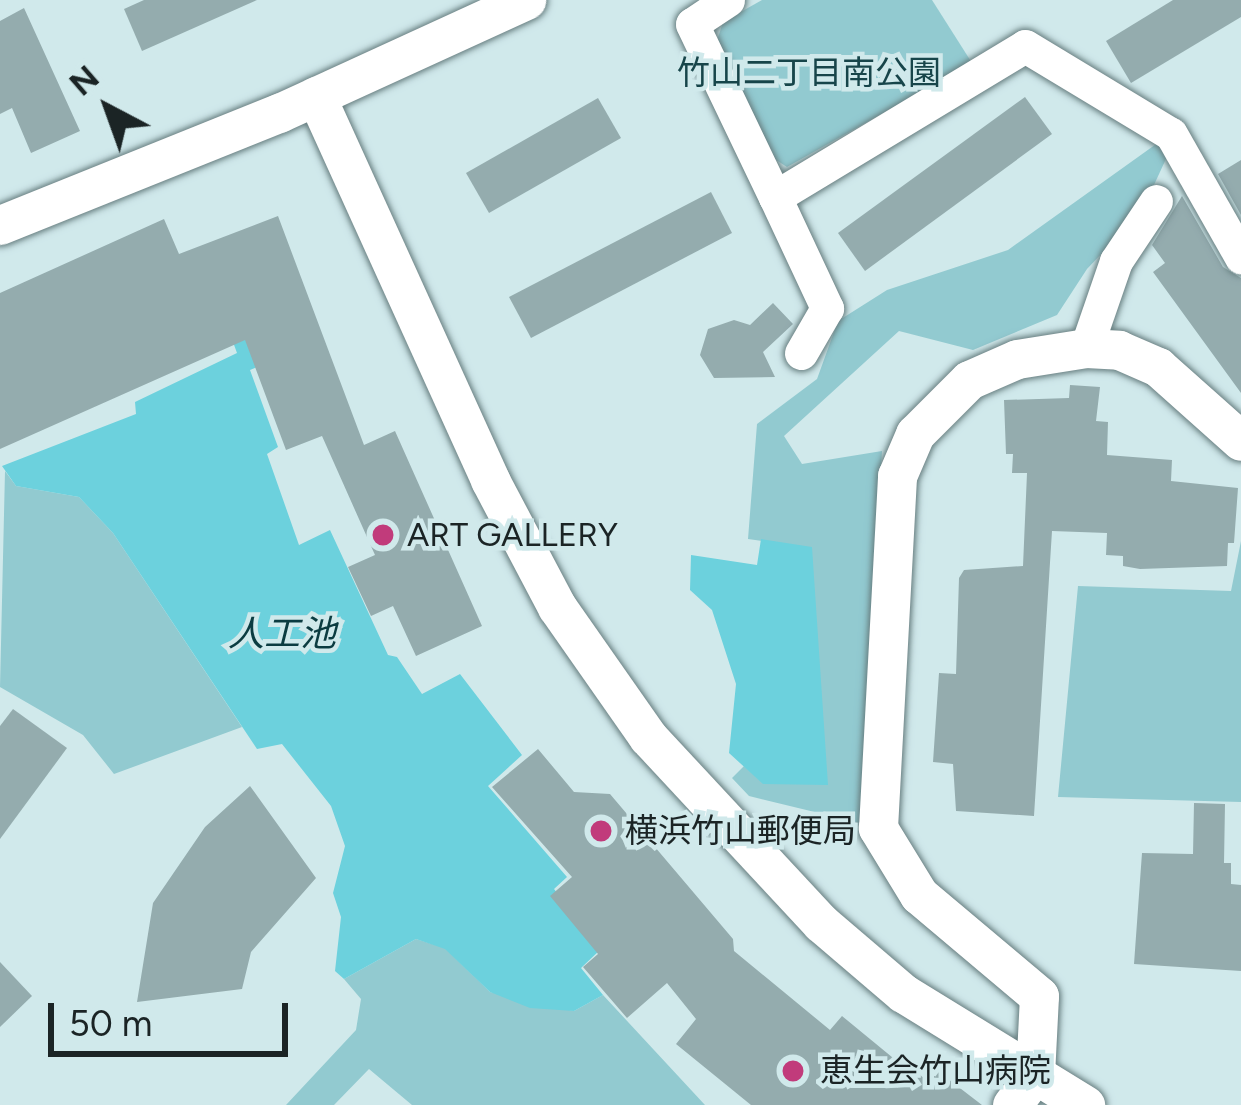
<!DOCTYPE html>
<meta charset="utf-8">
<style>
body{margin:0}
#map{position:relative;width:1241px;height:1105px;overflow:hidden;background:#d0e9eb;font-family:Figtree,"Noto Sans JP",sans-serif}
div>[style]{position:absolute}
.green>*{inset:0;background:#92cad0}
.water>*{inset:0;background:#6cd1dd}
.building>*{inset:0;background:#94acae}
.roads{filter:drop-shadow(0 0 3px #677e80) drop-shadow(0 0 3px #677e80)}
.minor>*{height:33px;margin:-16.5px;padding:0 16.5px;transform-origin:16.5px;border-radius:16.5px;background:#fff}
.tertiary>*{height:39px;margin:-19.5px;padding:0 19.5px;transform-origin:19.5px;border-radius:19.5px;background:#fff}
.dots>*{width:33px;height:33px;translate:-50% -50%;box-sizing:border-box;border:6px solid #d0e9eb;border-radius:50%}
span{translate:-50% -50%;white-space:nowrap;text-align:center;line-height:1.15;-webkit-text-stroke:9px #d0e9eb;paint-order:stroke}
.park-label{font-size:33px;color:#17454a}
.poi-label{font-size:33px;color:#1b2425}
.left{translate:0 -50%;text-align:left}
.water-label{font-size:36px;color:#0b3c41;font-style:italic}
.north{position:absolute;left:48px;top:48px;width:120px;height:120px;-webkit-text-stroke:9px #d0e9eb;paint-order:stroke;rotate:319deg;font-size:33px;font-weight:700;line-height:48px;text-align:center;color:#1b2425}
.north::after{content:'';display:block;margin:auto;width:42px;height:54px;background:#1b2425;clip-path:polygon(50% 0,100% 100%,50% 72%,0 100%)}
.scale{position:absolute;left:48px;top:1003px;width:240px;height:54px;box-sizing:border-box;border:6px solid #1b2425;border-top:0;padding-left:15px;font-size:36px;line-height:42px;white-space:nowrap;color:#1b2425;-webkit-text-stroke:9px #d0e9eb;paint-order:stroke}
</style>
<div id="map">
<div class="green">
<i style="clip-path:polygon(762px 0,932px 0,972px 63px,787px 167px,767px 154px,715px 47px,723px 22px)"></i>
<i style="clip-path:polygon(1159px 142px,1171px 148px,1142px 211px,1087px 269px,1057px 315px,973px 350px,899px 331px,784px 436px,802px 464px,882px 451px,860px 823px,749px 796px,732px 778px,744px 766px,763px 783px,812px 548px,748px 539px,757px 424px,817px 379px,838px 321px,887px 290px,1008px 250px)"></i>
<i style="clip-path:polygon(5px 471px,16px 486px,79px 497px,113px 533px,242px 727px,114px 774px,83px 735px,0 687px)"></i>
<i style="clip-path:polygon(1241px 541px,1241px 802px,1058px 797px,1078px 586px,1231px 591px)"></i>
<i style="clip-path:polygon(416px 939px,445px 948px,490px 992px,574px 1011px,603px 995px,705px 1105px,412px 1105px,369px 1069px,334px 1105px,286px 1105px,356px 1030px,361px 999px,344px 979px)"></i>
</div>
<div class="water">
<i style="clip-path:polygon(260px 328px,272px 361px,250px 370px,278px 447px,267px 454px,299px 545px,330px 530px,388px 655px,397px 657px,422px 694px,460px 674px,522px 755px,488px 786px,567px 877px,554px 889px,601px 949px,581px 968px,603px 995px,574px 1011px,530px 1008px,490px 992px,445px 949px,416px 939px,344px 979px,335px 971px,341px 917px,333px 893px,345px 846px,331px 806px,282px 744px,257px 749px,113px 533px,79px 497px,16px 486px,2px 466px,136px 414px,135px 402px,237px 353px,233px 342px)"></i>
<i style="clip-path:polygon(761px 539px,812px 547px,828px 785px,763px 784px,729px 753px,736px 684px,712px 610px,690px 590px,691px 555px,757px 565px)"></i>
</div>
<div class="building">
<i style="clip-path:polygon(144px 0,257px 0,142px 51px,124px 9px)"></i>
<i style="clip-path:polygon(1173px 0,1241px 0,1241px 17px,1131px 83px,1106px 41px)"></i>
<i style="clip-path:polygon(24px 8px,80px 131px,31px 153px,12px 108px,0 114px,0 21px)"></i>
<i style="clip-path:polygon(1025px 97px,1052px 134px,865px 271px,838px 233px)"></i>
<i style="clip-path:polygon(598px 98px,621px 138px,489px 213px,466px 173px)"></i>
<i style="clip-path:polygon(1241px 160px,1241px 215px,1218px 174px)"></i>
<i style="clip-path:polygon(711px 192px,732px 233px,531px 338px,509px 297px)"></i>
<i style="clip-path:polygon(1182px 196px,1223px 267px,1241px 278px,1241px 393px,1153px 272px,1165px 263px,1152px 245px)"></i>
<i style="clip-path:polygon(278px 216px,364px 445px,395px 431px,482px 626px,416px 656px,393px 606px,371px 616px,348px 567px,375px 555px,322px 436px,286px 450px,245px 340px,0 449px,0 293px,164px 219px,179px 254px)"></i>
<i style="clip-path:polygon(773px 303px,793px 324px,763px 352px,775px 377px,714px 378px,700px 355px,708px 329px,734px 320px,750px 325px)"></i>
<i style="clip-path:polygon(1070px 385px,1100px 387px,1096px 421px,1108px 422px,1107px 455px,1172px 460px,1171px 481px,1238px 488px,1234px 543px,1228px 543px,1227px 566px,1140px 569px,1123px 566px,1123px 556px,1106px 555px,1107px 533px,1052px 531px,1034px 816px,956px 811px,953px 764px,933px 762px,939px 673px,956px 674px,959px 578px,964px 570px,1023px 566px,1027px 473px,1012px 473px,1013px 454px,1006px 454px,1004px 400px,1069px 398px)"></i>
<i style="clip-path:polygon(13px 709px,67px 748px,0 839px,0 726px)"></i>
<i style="clip-path:polygon(538px 749px,574px 792px,610px 794px,733px 939px,734px 951px,830px 1030px,842px 1016px,915px 1076px,926px 1062px,982px 1105px,751px 1105px,676px 1044px,696px 1019px,667px 983px,627px 1018px,583px 967px,598px 954px,550px 896px,572px 877px,492px 787px)"></i>
<i style="clip-path:polygon(250px 786px,316px 878px,251px 952px,242px 989px,137px 1002px,153px 903px,205px 827px)"></i>
<i style="clip-path:polygon(1194px 803px,1225px 804px,1224px 863px,1231px 863px,1231px 884px,1241px 885px,1241px 971px,1134px 964px,1142px 853px,1193px 854px)"></i>
<i style="clip-path:polygon(0 962px,32px 996px,0 1027px)"></i>
</div>
<div class="roads">
<div class="minor">
<i style="left:728px;top:0;width:43px;rotate:146.3deg"></i>
<i style="left:692px;top:24px;width:192px;rotate:64.4deg"></i>
<i style="left:775px;top:197px;width:292px;rotate:-31.1deg"></i>
<i style="left:1025px;top:46px;width:170px;rotate:31.1deg"></i>
<i style="left:1171px;top:134px;width:142px;rotate:60.4deg"></i>
<i style="left:775px;top:197px;width:123px;rotate:64.9deg"></i>
<i style="left:827px;top:308px;width:52px;rotate:120deg"></i>
<i style="left:1086px;top:348px;width:92px;rotate:-71deg"></i>
<i style="left:1116px;top:261px;width:72px;rotate:-56.3deg"></i>
</div>
<div class="tertiary">
<i style="left:316px;top:96px;width:422px;rotate:65.6deg"></i>
<i style="left:490px;top:480px;width:144px;rotate:62.2deg"></i>
<i style="left:557px;top:607px;width:159px;rotate:55deg"></i>
<i style="left:648px;top:737px;width:254px;rotate:47.1deg"></i>
<i style="left:821px;top:923px;width:108px;rotate:40.5deg"></i>
<i style="left:903px;top:993px;width:214px;rotate:31.6deg"></i>
<i style="left:0;top:225px;width:301px;rotate:-21.9deg"></i>
<i style="left:279px;top:113px;width:272px;rotate:-24.6deg"></i>
<i style="left:1012px;top:1105px;width:38px;rotate:-53deg"></i>
<i style="left:1035px;top:1075px;width:79px;rotate:-87.1deg"></i>
<i style="left:1039px;top:996px;width:157px;rotate:-139.9deg"></i>
<i style="left:919px;top:895px;width:79px;rotate:-121.5deg"></i>
<i style="left:878px;top:828px;width:353px;rotate:-86.9deg"></i>
<i style="left:897px;top:476px;width:46px;rotate:-66.8deg"></i>
<i style="left:915px;top:434px;width:76px;rotate:-45deg"></i>
<i style="left:969px;top:380px;width:52px;rotate:-23.6deg"></i>
<i style="left:1017px;top:359px;width:70px;rotate:-9.1deg"></i>
<i style="left:1086px;top:348px;width:33px;rotate:3deg"></i>
<i style="left:1119px;top:350px;width:43px;rotate:23.6deg"></i>
<i style="left:1158px;top:367px;width:111px;rotate:41.7deg"></i>
</div>
</div>
<div class="dots">
<i style="left:383px;top:535px;background:#c13b7b"></i>
<i style="left:601px;top:831px;background:#c13b7b"></i>
<i style="left:793px;top:1071px;background:#c13b7b"></i>
</div>
<div class="park-label">
<span style="left:809px;top:73px">竹山二丁目南公園</span>
</div>
<div class="poi-label">
<span class="left" style="left:407px;top:535px">ART GALLERY</span>
<span class="left" style="left:625px;top:831px">横浜竹山郵便局</span>
<span class="left" style="left:820px;top:1071px">恵生会竹山病院</span>
</div>
<div class="water-label">
<span style="left:282px;top:634px">人工池</span>
</div>
<div class="north">N</div>
<div class="scale">50 m</div>
</div>
